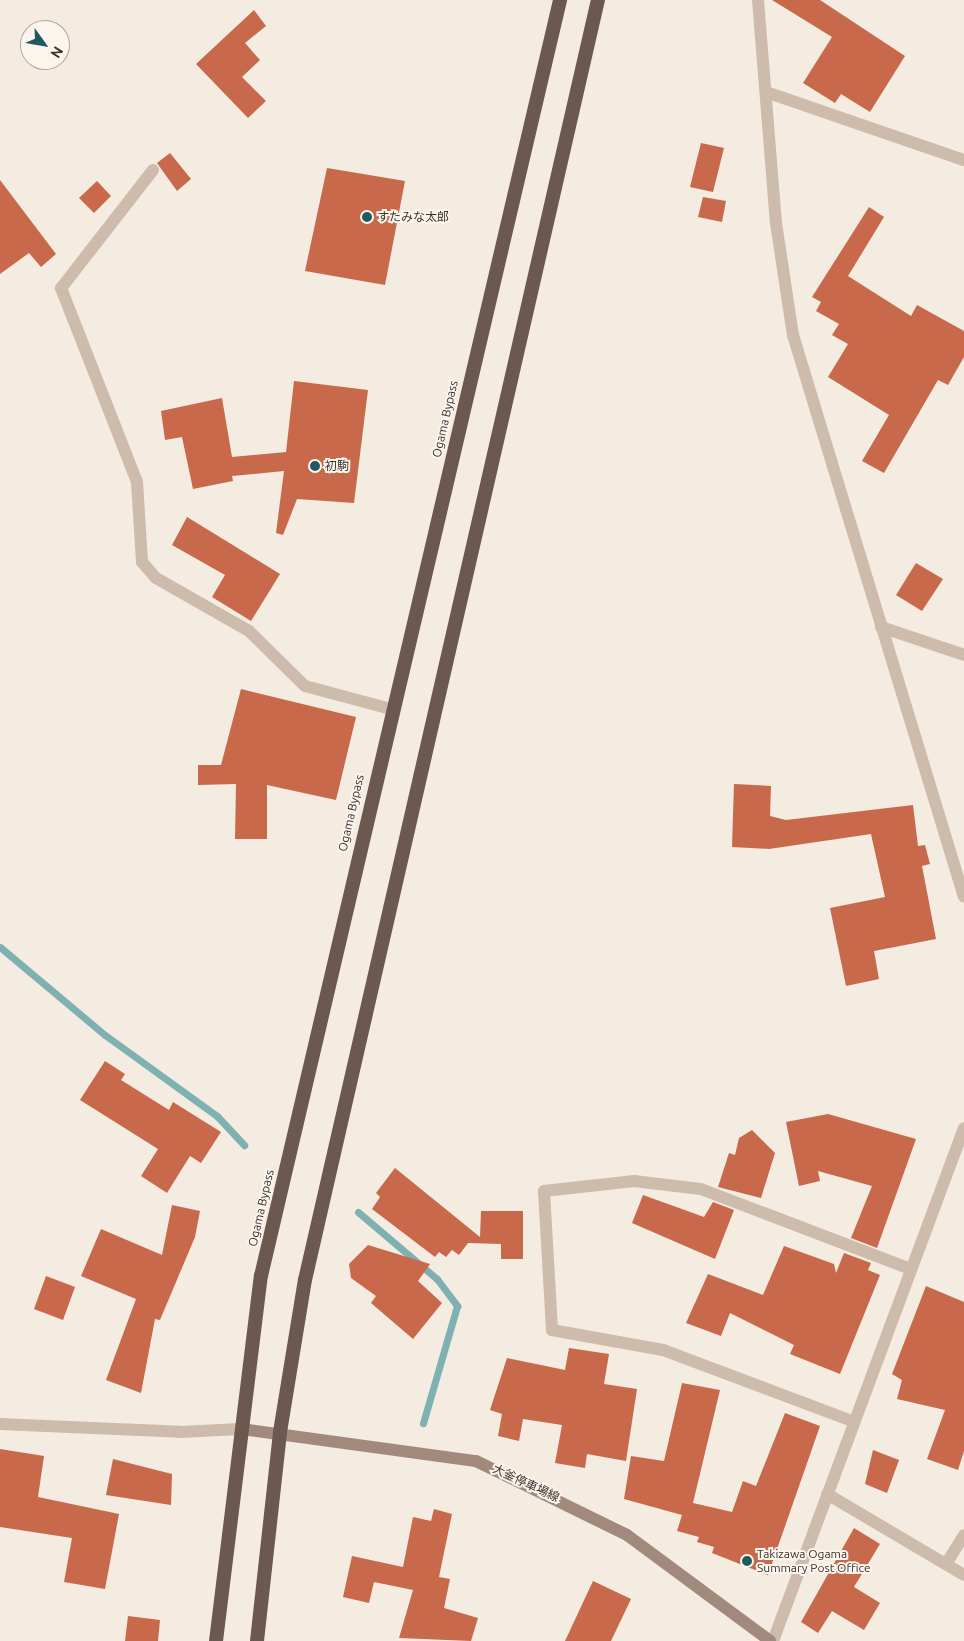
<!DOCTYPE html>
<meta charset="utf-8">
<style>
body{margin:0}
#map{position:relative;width:964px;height:1641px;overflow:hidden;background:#f4ebe1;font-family:Ubuntu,"Noto Sans JP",sans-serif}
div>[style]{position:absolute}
.stream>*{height:7px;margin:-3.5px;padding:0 3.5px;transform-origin:3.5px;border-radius:3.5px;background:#7fb0b2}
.building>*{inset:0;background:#c8694b}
.minor>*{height:12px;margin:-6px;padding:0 6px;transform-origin:6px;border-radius:6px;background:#cdbbac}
.tertiary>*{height:12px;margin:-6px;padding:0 6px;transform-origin:6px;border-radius:6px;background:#cdbbac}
.secondary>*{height:12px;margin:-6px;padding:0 6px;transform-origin:6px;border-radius:6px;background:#a18a7d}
.trunk>*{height:14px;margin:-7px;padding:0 7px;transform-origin:7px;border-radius:7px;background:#6c584f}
.dots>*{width:14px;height:14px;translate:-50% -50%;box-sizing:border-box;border:2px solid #fbf5ee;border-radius:50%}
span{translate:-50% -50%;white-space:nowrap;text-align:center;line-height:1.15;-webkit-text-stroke:4px #fbf5ee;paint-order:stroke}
.poi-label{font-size:12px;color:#3b302b}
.left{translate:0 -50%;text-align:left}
.street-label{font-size:12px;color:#3b302b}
.north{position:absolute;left:20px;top:20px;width:50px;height:50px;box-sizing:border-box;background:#fbf5ee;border:1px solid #aea6a0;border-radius:50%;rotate:122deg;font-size:14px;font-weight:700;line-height:20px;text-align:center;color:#3b302b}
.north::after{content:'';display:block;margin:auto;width:18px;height:22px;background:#1f5a5e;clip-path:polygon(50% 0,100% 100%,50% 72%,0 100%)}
</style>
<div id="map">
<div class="stream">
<i style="left:0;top:947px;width:137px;rotate:40deg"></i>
<i style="left:105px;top:1035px;width:138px;rotate:35.9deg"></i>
<i style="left:217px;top:1116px;width:40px;rotate:47deg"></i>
<i style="left:358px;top:1212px;width:104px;rotate:40.3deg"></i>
<i style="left:437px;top:1279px;width:34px;rotate:53deg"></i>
<i style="left:457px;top:1306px;width:122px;rotate:106.2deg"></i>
</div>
<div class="building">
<i style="clip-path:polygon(772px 0,820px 0,905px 56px,870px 112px,841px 94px,835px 103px,803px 83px,832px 37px)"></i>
<i style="clip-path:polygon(254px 10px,266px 26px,245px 43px,260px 60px,242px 77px,266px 101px,248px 118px,196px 64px)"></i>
<i style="clip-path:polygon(701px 143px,724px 148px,713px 192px,690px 187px)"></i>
<i style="clip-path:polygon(170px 153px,191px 179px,177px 191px,157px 163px)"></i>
<i style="clip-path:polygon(327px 168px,405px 181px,385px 285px,305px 271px)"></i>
<i style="clip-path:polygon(0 180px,56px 254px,41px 267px,29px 253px,0 274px)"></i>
<i style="clip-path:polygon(97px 181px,111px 196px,94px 213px,79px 198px)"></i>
<i style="clip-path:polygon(703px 197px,726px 201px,722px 222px,698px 217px)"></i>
<i style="clip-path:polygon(869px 207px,884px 217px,848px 276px,911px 316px,917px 305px,964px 331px,964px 357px,948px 385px,938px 380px,884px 473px,862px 461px,889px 415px,828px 377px,848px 344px,832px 335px,839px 324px,816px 311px,821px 302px,812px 297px)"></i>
<i style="clip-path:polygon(294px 381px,368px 390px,354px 503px,297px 499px,283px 535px,276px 533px,284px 471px,232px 476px,233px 481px,193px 489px,182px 437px,165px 440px,161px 411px,222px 398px,232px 457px,286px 452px)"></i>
<i style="clip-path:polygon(187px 517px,280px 574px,251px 621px,212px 597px,225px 575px,172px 545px)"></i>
<i style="clip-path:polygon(916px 563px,943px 579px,922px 611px,896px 595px)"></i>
<i style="clip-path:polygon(241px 689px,356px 717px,336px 800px,267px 785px,267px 839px,235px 839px,236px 784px,198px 785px,198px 765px,221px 765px)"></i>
<i style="clip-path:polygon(734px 784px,771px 786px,770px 816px,786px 820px,913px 805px,918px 846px,925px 845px,930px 864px,922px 866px,936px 939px,874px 951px,879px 979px,846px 986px,830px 908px,885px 897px,871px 834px,769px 849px,732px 847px)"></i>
<i style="clip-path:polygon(105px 1061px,125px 1074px,121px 1080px,169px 1110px,173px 1102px,221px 1132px,201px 1163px,190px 1156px,167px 1193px,141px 1176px,158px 1149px,80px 1100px)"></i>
<i style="clip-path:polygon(828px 1114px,916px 1139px,877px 1248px,851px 1238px,872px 1186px,818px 1171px,820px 1181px,799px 1186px,786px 1122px)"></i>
<i style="clip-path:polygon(752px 1130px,775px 1153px,761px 1198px,718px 1187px,729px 1153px,735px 1155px,739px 1138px)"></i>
<i style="clip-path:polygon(395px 1168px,480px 1237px,481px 1211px,523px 1211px,523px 1259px,501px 1259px,501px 1244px,468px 1243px,459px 1255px,452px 1250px,446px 1257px,439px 1252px,435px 1257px,372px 1209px,380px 1197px,376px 1193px)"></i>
<i style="clip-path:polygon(643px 1195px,704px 1217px,713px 1202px,734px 1210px,715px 1259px,632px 1223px)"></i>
<i style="clip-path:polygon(172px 1205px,200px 1211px,195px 1237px,160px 1320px,155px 1319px,141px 1393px,106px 1380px,136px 1299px,81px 1276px,101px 1229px,162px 1255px)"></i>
<i style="clip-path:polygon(368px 1245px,430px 1264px,418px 1281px,442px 1303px,413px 1339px,371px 1303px,376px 1296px,351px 1278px,349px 1264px)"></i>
<i style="clip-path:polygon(784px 1246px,834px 1264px,836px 1273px,844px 1253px,871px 1263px,868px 1270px,880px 1275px,840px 1374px,790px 1354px,794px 1345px,730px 1313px,721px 1336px,686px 1323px,708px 1274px,763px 1295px)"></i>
<i style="clip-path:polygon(46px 1276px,75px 1287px,63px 1320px,34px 1309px)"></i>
<i style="clip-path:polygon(926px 1286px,964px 1302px,964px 1451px,958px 1470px,927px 1459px,945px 1410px,897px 1399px,902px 1380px,892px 1374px)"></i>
<i style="clip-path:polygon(569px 1348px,609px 1354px,604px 1384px,637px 1389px,626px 1461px,587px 1454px,585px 1468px,555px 1463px,562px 1425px,523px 1419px,519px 1441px,498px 1436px,502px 1414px,490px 1410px,507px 1358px,565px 1370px)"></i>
<i style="clip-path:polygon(682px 1383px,720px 1390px,693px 1503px,732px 1512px,743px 1481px,756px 1486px,785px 1413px,820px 1426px,768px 1575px,712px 1553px,714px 1547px,697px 1542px,699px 1537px,677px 1531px,682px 1515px,624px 1499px,631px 1456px,664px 1461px)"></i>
<i style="clip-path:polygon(0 1449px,44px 1456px,38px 1497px,119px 1514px,105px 1589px,64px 1582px,72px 1538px,0 1527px)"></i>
<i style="clip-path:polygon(873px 1450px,899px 1460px,887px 1493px,865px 1484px)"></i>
<i style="clip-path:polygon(113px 1459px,172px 1474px,171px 1505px,106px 1495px)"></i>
<i style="clip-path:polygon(434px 1509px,452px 1514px,439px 1577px,450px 1579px,444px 1608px,478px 1618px,471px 1641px,399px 1638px,413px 1590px,374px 1582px,369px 1603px,343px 1597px,352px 1556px,403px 1567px,413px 1517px,431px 1521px)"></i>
<i style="clip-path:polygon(854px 1528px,880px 1544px,854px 1587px,880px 1603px,864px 1630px,832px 1611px,818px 1633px,801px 1622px)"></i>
<i style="clip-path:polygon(593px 1581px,631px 1599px,611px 1641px,565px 1641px)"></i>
<i style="clip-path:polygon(128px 1616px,160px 1620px,158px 1641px,125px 1641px)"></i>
</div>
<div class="minor">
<i style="left:766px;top:92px;width:209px;rotate:19deg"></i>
<i style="left:153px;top:170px;width:150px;rotate:127.9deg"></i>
<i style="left:61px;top:288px;width:208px;rotate:68.6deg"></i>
<i style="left:137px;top:482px;width:80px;rotate:86.4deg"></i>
<i style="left:142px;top:562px;width:21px;rotate:49deg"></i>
<i style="left:156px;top:578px;width:107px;rotate:29.7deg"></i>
<i style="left:249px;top:631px;width:78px;rotate:44.5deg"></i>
<i style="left:305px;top:686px;width:89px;rotate:15deg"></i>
<i style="left:881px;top:627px;width:88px;rotate:18.6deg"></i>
<i style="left:852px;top:1421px;width:202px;rotate:-159.4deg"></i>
<i style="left:663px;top:1350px;width:113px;rotate:-169.8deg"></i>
<i style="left:552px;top:1330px;width:139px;rotate:-93.3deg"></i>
<i style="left:544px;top:1191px;width:91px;rotate:-6.3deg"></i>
<i style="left:634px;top:1181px;width:67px;rotate:6.8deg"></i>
<i style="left:701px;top:1189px;width:224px;rotate:20.9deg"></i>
<i style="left:0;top:1424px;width:180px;rotate:2.5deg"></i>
<i style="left:180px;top:1432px;width:61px;rotate:-2.8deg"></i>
<i style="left:827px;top:1494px;width:159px;rotate:30.6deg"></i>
<i style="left:946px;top:1564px;width:34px;rotate:-58deg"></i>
</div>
<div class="tertiary">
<i style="left:758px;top:0;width:224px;rotate:85.4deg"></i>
<i style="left:776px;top:223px;width:113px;rotate:81.4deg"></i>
<i style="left:793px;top:335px;width:587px;rotate:73.08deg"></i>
<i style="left:773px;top:1641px;width:547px;rotate:-69.58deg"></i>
</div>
<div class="secondary">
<i style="left:241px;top:1429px;width:237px;rotate:7.8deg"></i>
<i style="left:476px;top:1461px;width:168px;rotate:26.1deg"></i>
<i style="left:627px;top:1535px;width:178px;rotate:36.5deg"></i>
</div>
<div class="trunk">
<i style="left:216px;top:1641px;width:368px;rotate:-83deg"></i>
<i style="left:261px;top:1276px;width:1311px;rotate:-76.81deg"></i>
<i style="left:257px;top:1641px;width:210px;rotate:-83.7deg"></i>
<i style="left:280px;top:1432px;width:154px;rotate:-80.7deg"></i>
<i style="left:305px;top:1280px;width:1313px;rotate:-77.11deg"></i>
</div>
<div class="dots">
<i style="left:367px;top:217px;background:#1f5a5e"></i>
<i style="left:315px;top:466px;background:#1f5a5e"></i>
<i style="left:747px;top:1561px;background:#1f5a5e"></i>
</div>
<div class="poi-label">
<span class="left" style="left:377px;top:217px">すたみな太郎</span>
<span class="left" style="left:325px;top:466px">初駒</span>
<span class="left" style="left:757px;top:1561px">Takizawa Ogama<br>Summary Post Office</span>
</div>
<div class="street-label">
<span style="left:445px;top:419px;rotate:-77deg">Ogama Bypass</span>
<span style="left:351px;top:813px;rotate:-77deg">Ogama Bypass</span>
<span style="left:261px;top:1208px;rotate:-77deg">Ogama Bypass</span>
<span style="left:526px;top:1483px;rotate:25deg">大釜停車場線</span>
</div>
<div class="north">N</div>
</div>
